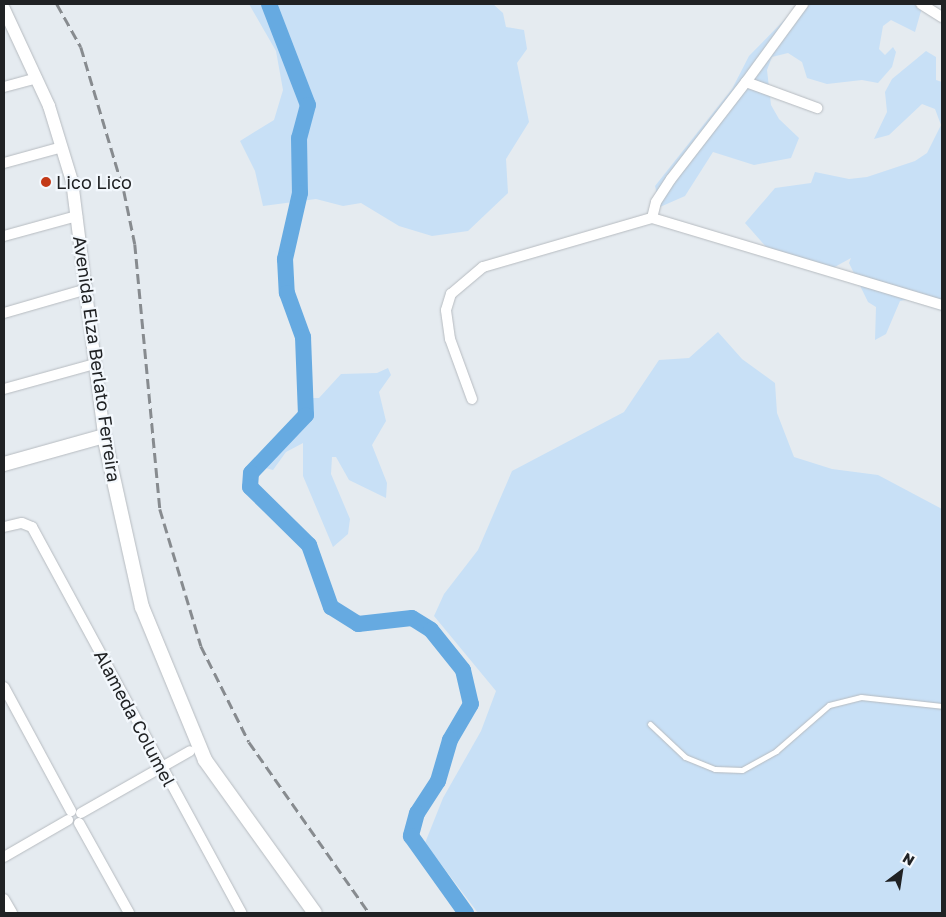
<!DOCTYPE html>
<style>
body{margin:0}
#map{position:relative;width:946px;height:917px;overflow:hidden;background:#e5ebf0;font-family:"Golos Text",sans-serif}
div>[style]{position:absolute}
.green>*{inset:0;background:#c8e0f6}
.river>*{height:16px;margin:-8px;padding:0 8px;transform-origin:8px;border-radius:8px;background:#66aae1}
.roads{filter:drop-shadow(0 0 1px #b6bbc0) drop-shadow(0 0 1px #b6bbc0)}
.service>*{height:5px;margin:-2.5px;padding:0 2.5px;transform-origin:2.5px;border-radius:2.5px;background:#fff}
.minor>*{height:10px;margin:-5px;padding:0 5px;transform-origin:5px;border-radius:5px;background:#fff}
.tertiary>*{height:12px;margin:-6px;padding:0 6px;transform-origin:6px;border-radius:6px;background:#fff}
.secondary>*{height:14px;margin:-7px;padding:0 7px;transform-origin:7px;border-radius:7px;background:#fff}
.rail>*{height:2.5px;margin-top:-1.25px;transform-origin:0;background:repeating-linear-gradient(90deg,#878b8f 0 10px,transparent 0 15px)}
.dots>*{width:14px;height:14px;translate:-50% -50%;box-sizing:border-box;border:2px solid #f3f8fd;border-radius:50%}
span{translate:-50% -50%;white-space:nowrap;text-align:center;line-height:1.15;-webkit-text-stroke:4.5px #f3f8fd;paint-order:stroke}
.poi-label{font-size:18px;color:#202224}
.left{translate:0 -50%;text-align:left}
.street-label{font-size:18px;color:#202224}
.frame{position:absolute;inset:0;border:5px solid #202224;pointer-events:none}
.north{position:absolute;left:876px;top:847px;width:50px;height:50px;-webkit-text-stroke:4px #f3f8fd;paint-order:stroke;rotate:31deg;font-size:14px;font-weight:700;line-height:20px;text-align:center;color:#202224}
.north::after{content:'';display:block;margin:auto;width:18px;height:22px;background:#202224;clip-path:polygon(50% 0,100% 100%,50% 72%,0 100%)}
</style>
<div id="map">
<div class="green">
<i style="clip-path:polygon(249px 4px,493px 4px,503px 13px,506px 27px,524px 30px,527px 49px,517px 63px,529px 122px,506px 159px,508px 193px,468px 231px,432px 236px,399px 226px,361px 203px,343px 206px,316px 199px,263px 206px,255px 171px,240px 141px,274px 120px,283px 90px,276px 51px)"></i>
<i style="clip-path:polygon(800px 4px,921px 4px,921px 11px,915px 32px,891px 20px,883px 26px,879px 49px,885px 55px,893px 47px,896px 52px,892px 67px,878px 83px,862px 80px,827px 84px,807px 78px,802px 62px,788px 53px,772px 57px,767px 70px,771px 105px,779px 119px,799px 138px,791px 158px,754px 165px,713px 152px,685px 196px,660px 207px,655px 186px,732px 89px,749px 56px)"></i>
<i style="clip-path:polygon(926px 51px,936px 57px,936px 80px,942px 82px,942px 311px,912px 298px,900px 301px,886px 334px,875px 340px,876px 307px,868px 302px,849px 263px,851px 258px,831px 269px,769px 250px,745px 223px,775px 188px,811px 183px,815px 172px,849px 179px,867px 177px,915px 161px,927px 153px,941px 125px,935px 109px,922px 104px,889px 135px,874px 139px,887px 112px,885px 92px,892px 79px)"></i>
<i style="clip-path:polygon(718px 332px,742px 359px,775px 383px,777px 413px,794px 457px,832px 469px,878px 475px,942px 509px,942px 913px,478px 913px,425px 843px,443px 798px,481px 731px,496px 691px,434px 616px,444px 594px,478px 550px,512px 471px,624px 412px,659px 360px,689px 358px)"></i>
<i style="clip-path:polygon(388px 368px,391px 375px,379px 392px,386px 421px,372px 445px,387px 483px,386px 498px,349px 480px,336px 457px,332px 457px,331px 474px,350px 519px,348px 534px,333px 547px,303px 476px,303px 443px,286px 452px,273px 470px,262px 467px,265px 458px,289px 431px,304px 398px,319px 398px,341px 374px,377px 373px)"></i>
</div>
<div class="river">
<i style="left:269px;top:4px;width:108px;rotate:68.9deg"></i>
<i style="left:308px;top:105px;width:34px;rotate:105deg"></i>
<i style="left:299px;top:138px;width:55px;rotate:89deg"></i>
<i style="left:300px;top:193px;width:68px;rotate:102.8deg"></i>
<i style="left:285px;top:259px;width:34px;rotate:87deg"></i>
<i style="left:287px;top:293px;width:47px;rotate:70deg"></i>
<i style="left:303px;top:337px;width:78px;rotate:87.8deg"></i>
<i style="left:306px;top:415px;width:80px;rotate:133.5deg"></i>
<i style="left:251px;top:473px;width:14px;rotate:94deg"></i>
<i style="left:250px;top:487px;width:83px;rotate:44.5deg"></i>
<i style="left:309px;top:545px;width:66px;rotate:70.5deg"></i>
<i style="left:331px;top:607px;width:32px;rotate:32deg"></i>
<i style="left:358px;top:624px;width:54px;rotate:-6.3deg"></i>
<i style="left:412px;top:618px;width:22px;rotate:32deg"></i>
<i style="left:431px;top:630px;width:51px;rotate:51.3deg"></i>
<i style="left:463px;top:670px;width:35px;rotate:77deg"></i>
<i style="left:471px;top:704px;width:42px;rotate:120.3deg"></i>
<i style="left:450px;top:740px;width:43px;rotate:106.3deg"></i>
<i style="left:438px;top:781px;width:38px;rotate:123deg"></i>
<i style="left:417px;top:813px;width:24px;rotate:105deg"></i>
<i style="left:411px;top:836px;width:95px;rotate:54.5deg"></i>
</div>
<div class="roads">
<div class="service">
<i style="left:650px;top:724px;width:48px;rotate:43.3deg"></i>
<i style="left:685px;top:757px;width:32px;rotate:22deg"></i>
<i style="left:715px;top:769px;width:27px;rotate:2deg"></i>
<i style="left:742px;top:770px;width:39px;rotate:-29deg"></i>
<i style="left:776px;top:751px;width:70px;rotate:-41deg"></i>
<i style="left:829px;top:705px;width:33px;rotate:-14deg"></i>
<i style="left:861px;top:697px;width:81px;rotate:6.3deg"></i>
</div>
<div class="minor">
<i style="left:921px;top:4px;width:25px;rotate:32deg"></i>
<i style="left:746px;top:82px;width:97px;rotate:-53.8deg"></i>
<i style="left:4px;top:87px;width:34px;rotate:-15deg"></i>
<i style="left:4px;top:163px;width:60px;rotate:-15.4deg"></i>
<i style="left:652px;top:218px;width:16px;rotate:-76deg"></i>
<i style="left:656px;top:202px;width:27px;rotate:-57deg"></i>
<i style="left:671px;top:179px;width:123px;rotate:-52.3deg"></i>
<i style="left:746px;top:82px;width:76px;rotate:20.1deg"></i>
<i style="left:4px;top:236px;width:76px;rotate:-15.3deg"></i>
<i style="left:4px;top:313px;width:86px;rotate:-16.1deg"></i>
<i style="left:4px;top:389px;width:94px;rotate:-15.4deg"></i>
<i style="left:472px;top:399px;width:64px;rotate:-110.1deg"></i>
<i style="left:450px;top:339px;width:29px;rotate:-98deg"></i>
<i style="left:446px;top:310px;width:17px;rotate:-73deg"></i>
<i style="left:451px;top:294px;width:42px;rotate:-40.2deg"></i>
<i style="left:483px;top:267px;width:176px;rotate:-16.2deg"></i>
<i style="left:652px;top:218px;width:303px;rotate:16.7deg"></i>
<i style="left:4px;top:527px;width:18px;rotate:-13deg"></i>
<i style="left:22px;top:523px;width:11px;rotate:22deg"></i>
<i style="left:32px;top:527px;width:439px;rotate:61.5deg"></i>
<i style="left:4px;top:687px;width:141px;rotate:61.6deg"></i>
<i style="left:81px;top:813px;width:125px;rotate:-29.6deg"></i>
<i style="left:79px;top:823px;width:103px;rotate:60.9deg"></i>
<i style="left:4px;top:857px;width:74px;rotate:-30deg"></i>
<i style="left:4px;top:899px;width:16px;rotate:60deg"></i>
</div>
<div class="tertiary">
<i style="left:4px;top:9px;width:107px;rotate:65.1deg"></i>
<i style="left:49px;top:106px;width:78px;rotate:73deg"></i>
<i style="left:72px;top:181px;width:257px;rotate:82.8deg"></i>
</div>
<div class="secondary">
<i style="left:4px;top:464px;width:104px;rotate:-15.6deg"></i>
<i style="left:104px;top:436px;width:175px;rotate:77.5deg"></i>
<i style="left:142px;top:607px;width:165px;rotate:67.6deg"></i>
<i style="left:205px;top:760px;width:188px;rotate:54.3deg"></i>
</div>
</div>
<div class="rail">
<i style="left:57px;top:4px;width:49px;rotate:60.8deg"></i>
<i style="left:81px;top:47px;width:150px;rotate:73.4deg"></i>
<i style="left:124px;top:191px;width:54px;rotate:78.3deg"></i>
<i style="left:135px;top:244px;width:266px;rotate:84.6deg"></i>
<i style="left:160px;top:509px;width:143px;rotate:73.3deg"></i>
<i style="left:201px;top:646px;width:107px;rotate:63.4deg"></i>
<i style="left:249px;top:742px;width:209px;rotate:54.9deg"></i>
</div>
<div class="dots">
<i style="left:46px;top:182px;background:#c33917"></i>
</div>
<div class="poi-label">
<span class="left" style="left:56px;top:182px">Lico Lico</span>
</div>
<div class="street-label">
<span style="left:97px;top:359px;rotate:82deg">Avenida Elza Berlato Ferreira</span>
<span style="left:135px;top:718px;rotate:62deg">Alameda Columel</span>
</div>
<div class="frame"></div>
<div class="north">N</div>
</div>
